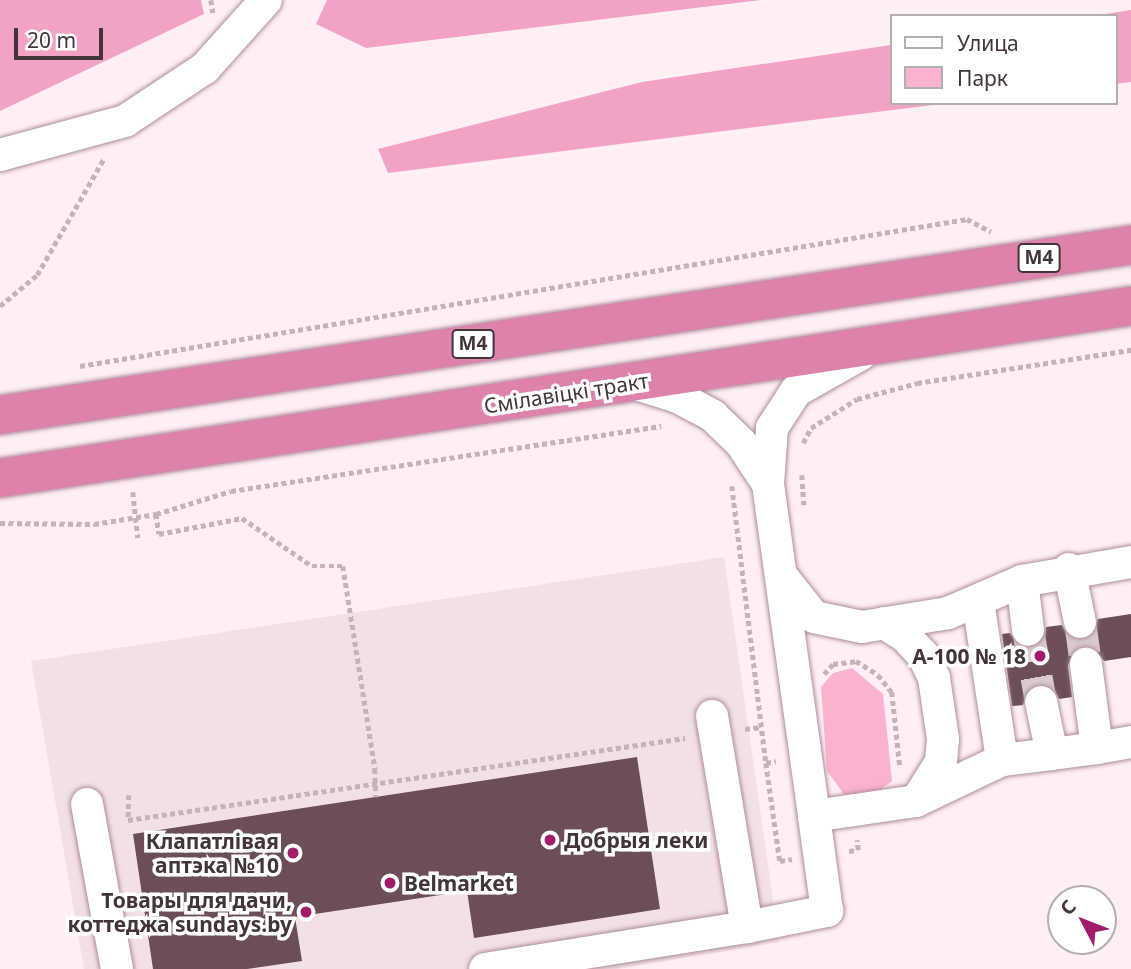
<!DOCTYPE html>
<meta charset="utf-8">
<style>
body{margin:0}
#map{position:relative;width:1131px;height:969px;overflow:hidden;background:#ffeff5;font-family:"Noto Sans",sans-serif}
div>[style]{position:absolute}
.built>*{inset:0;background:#f2e0e7}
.green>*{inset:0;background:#fbb1d0}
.forest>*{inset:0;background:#f2a2c4}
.building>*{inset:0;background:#6c4e5a}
.minor-tunnel>*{height:32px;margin-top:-16px;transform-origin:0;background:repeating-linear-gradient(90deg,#d9cad0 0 32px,transparent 0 48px)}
.path>*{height:4.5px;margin-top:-2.25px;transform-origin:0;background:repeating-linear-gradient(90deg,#c4b4ba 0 5px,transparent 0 8.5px)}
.roads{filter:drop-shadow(0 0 2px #af8c9a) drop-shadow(0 0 2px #af8c9a)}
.minor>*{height:32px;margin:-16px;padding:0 16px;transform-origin:16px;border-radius:16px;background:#fff}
.highway>*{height:38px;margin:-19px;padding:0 19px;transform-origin:19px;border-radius:19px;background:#dc82ab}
.dots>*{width:19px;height:19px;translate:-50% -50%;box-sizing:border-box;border:4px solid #fff;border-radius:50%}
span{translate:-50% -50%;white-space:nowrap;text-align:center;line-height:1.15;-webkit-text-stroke:7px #fff;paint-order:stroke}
.shield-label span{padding:2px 5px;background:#fff;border:2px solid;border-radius:5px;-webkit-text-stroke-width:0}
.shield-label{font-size:19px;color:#42343a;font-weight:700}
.street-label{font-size:21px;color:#42343a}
.poi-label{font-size:21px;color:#42343a;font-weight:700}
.right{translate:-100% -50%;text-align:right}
.left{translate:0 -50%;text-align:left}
.legend{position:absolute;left:890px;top:14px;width:228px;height:91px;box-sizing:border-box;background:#fff;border:2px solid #b3aeb0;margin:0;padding:9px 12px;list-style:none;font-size:21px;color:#42343a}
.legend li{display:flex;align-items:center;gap:14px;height:35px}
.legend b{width:35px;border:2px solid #b3aeb0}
.north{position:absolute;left:1047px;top:885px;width:70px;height:70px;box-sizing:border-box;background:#fff;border:2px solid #b3aeb0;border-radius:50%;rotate:312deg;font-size:19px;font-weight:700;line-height:28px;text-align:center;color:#42343a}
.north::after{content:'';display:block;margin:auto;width:24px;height:32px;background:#a21b68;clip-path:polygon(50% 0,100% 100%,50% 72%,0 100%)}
.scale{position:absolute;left:14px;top:28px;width:89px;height:32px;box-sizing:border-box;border:4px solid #42343a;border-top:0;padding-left:9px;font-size:21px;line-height:24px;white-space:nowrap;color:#42343a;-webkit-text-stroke:5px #fff;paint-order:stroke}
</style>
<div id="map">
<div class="built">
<i style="clip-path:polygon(724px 557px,779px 942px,617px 969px,84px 969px,31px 661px)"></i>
</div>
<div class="green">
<i style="clip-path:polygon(852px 668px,883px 694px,892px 781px,875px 794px,846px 797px,827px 771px,821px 687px,833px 673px)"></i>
</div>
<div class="forest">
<i style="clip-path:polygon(0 0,201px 0,204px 14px,0 111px)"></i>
<i style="clip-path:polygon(327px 0,761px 0,366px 48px,316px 24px)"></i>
<i style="clip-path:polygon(1131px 10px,1131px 82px,1115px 84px,1115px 16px,1093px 16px)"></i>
<i style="clip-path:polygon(891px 45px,891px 103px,949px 103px,388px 173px,378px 149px,642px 82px)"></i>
</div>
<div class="building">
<i style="clip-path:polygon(1131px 614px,1131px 657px,1104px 661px,1092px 647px,1075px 649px,1068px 666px,1072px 697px,1059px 699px,1054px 689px,1038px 684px,1028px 689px,1023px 705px,1012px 706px,1002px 634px,1010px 633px,1020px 647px,1031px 648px,1045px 638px,1046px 627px,1062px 625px,1067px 635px,1083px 640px,1093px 635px,1098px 619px)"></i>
<i style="clip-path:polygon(637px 757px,660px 909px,474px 938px,467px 891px,295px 917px,302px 961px,247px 969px,153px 969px,133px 834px)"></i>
</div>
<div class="minor-tunnel">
<i style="left:1080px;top:622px;width:42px;rotate:81.9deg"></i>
<i style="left:1028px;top:630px;width:73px;rotate:79.8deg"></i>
</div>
<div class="path">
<i style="left:211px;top:0;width:13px;rotate:81deg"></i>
<i style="left:0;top:306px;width:48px;rotate:-40deg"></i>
<i style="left:37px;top:275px;width:133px;rotate:-60.1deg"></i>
<i style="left:80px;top:366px;width:899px;rotate:-9.41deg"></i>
<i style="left:967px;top:219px;width:27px;rotate:28deg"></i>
<i style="left:803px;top:443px;width:17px;rotate:-62deg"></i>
<i style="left:811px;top:428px;width:54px;rotate:-32.2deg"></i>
<i style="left:857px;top:399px;width:62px;rotate:-14.9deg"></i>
<i style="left:917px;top:383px;width:217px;rotate:-8.8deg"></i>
<i style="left:802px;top:475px;width:30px;rotate:86deg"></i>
<i style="left:732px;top:486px;width:279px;rotate:83deg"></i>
<i style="left:766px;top:763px;width:10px;rotate:-11deg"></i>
<i style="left:133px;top:492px;width:46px;rotate:83.8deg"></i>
<i style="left:156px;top:514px;width:20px;rotate:81deg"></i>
<i style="left:159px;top:534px;width:85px;rotate:-10.9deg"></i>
<i style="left:242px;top:518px;width:85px;rotate:34.4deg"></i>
<i style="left:312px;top:566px;width:31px"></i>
<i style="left:343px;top:566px;width:206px;rotate:81deg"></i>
<i style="left:375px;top:769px;width:28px;rotate:88deg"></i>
<i style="left:0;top:523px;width:94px;rotate:0.6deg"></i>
<i style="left:94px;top:524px;width:63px;rotate:-9.2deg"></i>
<i style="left:156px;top:514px;width:78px;rotate:-17deg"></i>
<i style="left:231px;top:491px;width:435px;rotate:-8.6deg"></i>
<i style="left:824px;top:674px;width:13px;rotate:-48deg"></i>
<i style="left:833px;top:664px;width:23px;rotate:-7deg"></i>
<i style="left:856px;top:661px;width:26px;rotate:32deg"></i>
<i style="left:878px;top:675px;width:22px;rotate:51deg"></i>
<i style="left:892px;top:692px;width:75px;rotate:83.9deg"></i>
<i style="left:745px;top:729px;width:17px;rotate:-7deg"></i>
<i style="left:766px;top:763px;width:99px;rotate:81.9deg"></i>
<i style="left:780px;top:861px;width:12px;rotate:-9deg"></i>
<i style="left:129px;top:795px;width:25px;rotate:92deg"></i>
<i style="left:128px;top:820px;width:563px;rotate:-8.37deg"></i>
<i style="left:849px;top:851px;width:9px;rotate:-6deg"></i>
<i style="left:858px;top:850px;width:10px;rotate:-96deg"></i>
</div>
<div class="roads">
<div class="minor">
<i style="left:0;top:155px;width:130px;rotate:-15.2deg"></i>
<i style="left:125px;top:121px;width:96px;rotate:-33.5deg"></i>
<i style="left:205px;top:68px;width:91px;rotate:-48.1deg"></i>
<i style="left:861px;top:354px;width:75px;rotate:150.4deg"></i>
<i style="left:796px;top:391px;width:44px;rotate:123deg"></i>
<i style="left:772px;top:428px;width:56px;rotate:94.1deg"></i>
<i style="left:768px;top:484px;width:335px;rotate:82.1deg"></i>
<i style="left:814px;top:816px;width:103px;rotate:-8.4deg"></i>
<i style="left:916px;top:801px;width:95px;rotate:-25.5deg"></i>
<i style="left:1002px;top:760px;width:50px;rotate:-6.8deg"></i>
<i style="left:1052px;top:754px;width:53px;rotate:-101.9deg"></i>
<i style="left:633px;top:383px;width:47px;rotate:17.3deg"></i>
<i style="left:678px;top:397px;width:40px;rotate:28deg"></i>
<i style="left:713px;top:416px;width:39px;rotate:44deg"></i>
<i style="left:741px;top:443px;width:49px;rotate:56.6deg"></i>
<i style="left:1069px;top:569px;width:54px;rotate:78.3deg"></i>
<i style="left:784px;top:579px;width:48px;rotate:51.7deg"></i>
<i style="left:814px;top:617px;width:49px;rotate:11.8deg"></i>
<i style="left:862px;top:627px;width:87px;rotate:-9.2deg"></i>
<i style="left:948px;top:613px;width:81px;rotate:-23.4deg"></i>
<i style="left:1022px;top:581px;width:111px;rotate:-9.9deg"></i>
<i style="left:1022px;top:581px;width:49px;rotate:83deg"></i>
<i style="left:978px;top:601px;width:161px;rotate:81.4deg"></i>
<i style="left:884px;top:623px;width:26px;rotate:32deg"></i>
<i style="left:906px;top:637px;width:25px;rotate:47deg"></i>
<i style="left:923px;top:655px;width:25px;rotate:64deg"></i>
<i style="left:934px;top:678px;width:62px;rotate:81.6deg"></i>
<i style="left:943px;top:739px;width:23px;rotate:95deg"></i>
<i style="left:941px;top:762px;width:45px;rotate:122.3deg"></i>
<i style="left:1097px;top:748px;width:35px;rotate:-10deg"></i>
<i style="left:1052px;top:754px;width:45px;rotate:-7.6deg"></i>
<i style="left:1097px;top:748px;width:85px;rotate:-97.5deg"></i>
<i style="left:87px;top:804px;width:168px;rotate:79.7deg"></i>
<i style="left:747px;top:927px;width:82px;rotate:-11.3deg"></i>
<i style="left:827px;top:911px;width:96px;rotate:-97.8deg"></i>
<i style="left:485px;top:969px;width:265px;rotate:-9.1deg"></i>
<i style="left:747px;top:927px;width:214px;rotate:-99.4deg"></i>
</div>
<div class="highway">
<i style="left:0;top:415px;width:1144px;rotate:-8.55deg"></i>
<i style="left:0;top:478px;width:1144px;rotate:-8.65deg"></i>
</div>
</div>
<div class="dots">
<i style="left:1040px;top:656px;background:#a21b68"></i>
<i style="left:550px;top:840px;background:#a21b68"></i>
<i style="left:293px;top:853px;background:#a21b68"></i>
<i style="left:390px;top:883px;background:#a21b68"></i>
<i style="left:306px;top:912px;background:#a21b68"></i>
</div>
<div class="shield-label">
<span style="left:1039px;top:258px">М4</span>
<span style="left:473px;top:344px">М4</span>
</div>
<div class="street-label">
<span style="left:566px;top:393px;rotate:-9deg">Смілавіцкі тракт</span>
</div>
<div class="poi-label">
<span class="right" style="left:1026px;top:656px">А-100 № 18</span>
<span class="left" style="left:564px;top:840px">Добрыя леки</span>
<span class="right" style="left:279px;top:853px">Клапатлівая<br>аптэка №10</span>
<span class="left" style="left:404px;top:883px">Belmarket</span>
<span class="right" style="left:292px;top:912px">Товары для дачи,<br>коттеджа sundays.by</span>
</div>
<ul class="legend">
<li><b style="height:9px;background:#fff"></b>Улица</li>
<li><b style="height:19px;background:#fbb1d0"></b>Парк</li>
</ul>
<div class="north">С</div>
<div class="scale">20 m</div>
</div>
